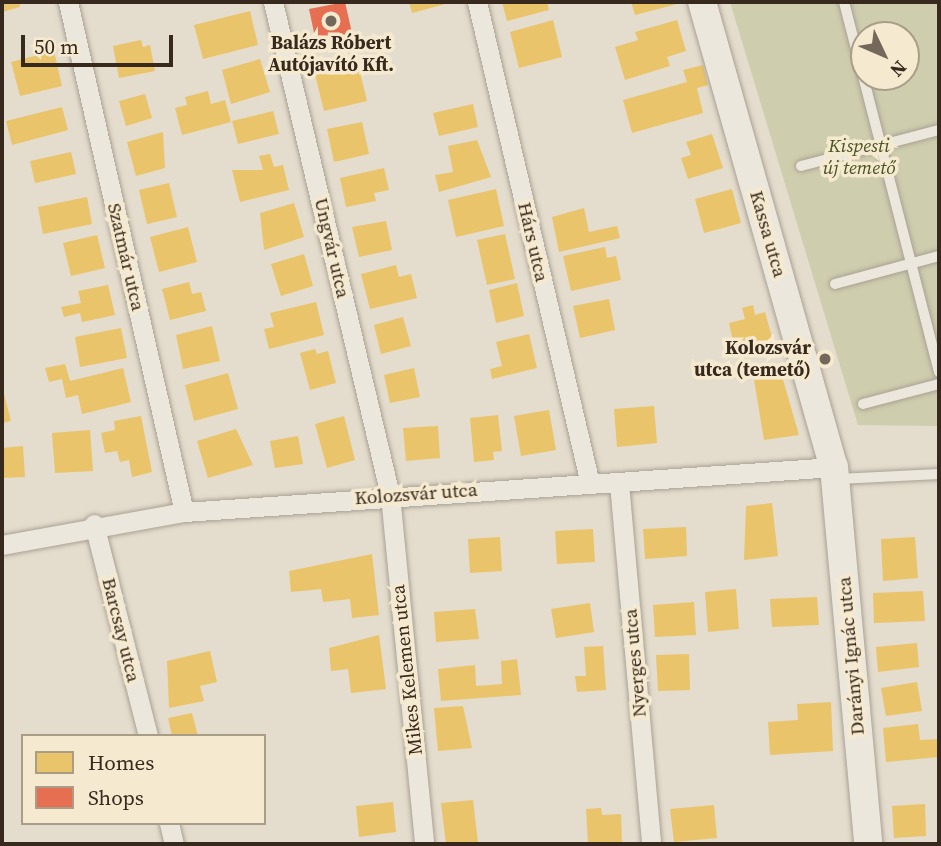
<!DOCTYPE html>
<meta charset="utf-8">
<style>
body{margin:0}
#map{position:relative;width:941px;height:846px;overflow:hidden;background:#e4dccc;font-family:"Source Serif 4",serif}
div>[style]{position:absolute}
.cemetery>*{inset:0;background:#cecdad}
.homes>*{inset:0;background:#e9c46a}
.shops>*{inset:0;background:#e76f51}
.roads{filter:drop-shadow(0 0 2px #a9a194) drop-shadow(0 0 2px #a9a194)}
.lane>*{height:10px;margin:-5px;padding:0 5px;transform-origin:5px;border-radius:5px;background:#ece7dd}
.street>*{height:19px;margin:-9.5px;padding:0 9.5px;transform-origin:9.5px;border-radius:9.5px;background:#ece7dd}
.secondary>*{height:28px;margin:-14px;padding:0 14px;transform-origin:14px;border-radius:14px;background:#ece7dd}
.dots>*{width:19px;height:19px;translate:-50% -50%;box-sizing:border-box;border:4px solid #f5ead0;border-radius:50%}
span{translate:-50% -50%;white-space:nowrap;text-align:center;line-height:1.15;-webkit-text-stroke:7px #f5ead0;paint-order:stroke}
.poi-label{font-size:19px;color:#37291d;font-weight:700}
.right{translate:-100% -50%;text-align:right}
.park-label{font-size:19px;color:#485323;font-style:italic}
.street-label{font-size:19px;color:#37291d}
.frame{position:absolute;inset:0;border:4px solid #37291d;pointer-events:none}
.legend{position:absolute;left:21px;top:734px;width:245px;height:91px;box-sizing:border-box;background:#f5ead0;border:2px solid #a99d88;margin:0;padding:9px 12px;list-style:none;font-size:21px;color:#37291d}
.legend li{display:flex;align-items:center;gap:14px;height:35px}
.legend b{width:35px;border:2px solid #a99d88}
.north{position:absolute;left:850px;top:21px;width:70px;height:70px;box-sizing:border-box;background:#f5ead0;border:2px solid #a99d88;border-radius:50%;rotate:134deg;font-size:19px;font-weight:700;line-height:28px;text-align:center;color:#37291d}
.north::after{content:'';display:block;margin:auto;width:24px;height:32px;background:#74685a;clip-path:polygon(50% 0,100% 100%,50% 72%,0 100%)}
.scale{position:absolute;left:21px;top:35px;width:152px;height:32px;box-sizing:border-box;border:4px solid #37291d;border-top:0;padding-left:9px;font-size:21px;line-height:24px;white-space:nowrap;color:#37291d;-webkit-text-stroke:5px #f5ead0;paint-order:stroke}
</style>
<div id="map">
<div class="cemetery">
<i style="clip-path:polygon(evenodd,730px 2px,939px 2px,939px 441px,937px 426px,858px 425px,730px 2px,864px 35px,906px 35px,906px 77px,864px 77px,864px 35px)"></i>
</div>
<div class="homes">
<i style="clip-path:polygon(2px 2px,19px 2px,20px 7px,2px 12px)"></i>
<i style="clip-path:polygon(409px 2px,449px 2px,449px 3px,412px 13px)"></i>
<i style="clip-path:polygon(502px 2px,547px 2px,549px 10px,507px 21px)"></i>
<i style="clip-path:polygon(631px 2px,677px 2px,677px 4px,635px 15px)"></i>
<i style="clip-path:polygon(250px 11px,258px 45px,203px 59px,194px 25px)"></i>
<i style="clip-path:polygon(553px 20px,562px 57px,519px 68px,510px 32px)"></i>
<i style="clip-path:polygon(677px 20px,686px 51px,667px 57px,670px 66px,625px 80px,615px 47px,638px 40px,635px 32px)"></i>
<i style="clip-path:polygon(141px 40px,143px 47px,150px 45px,155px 71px,119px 78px,113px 46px)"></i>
<i style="clip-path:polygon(54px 51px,62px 86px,20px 96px,11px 62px)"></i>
<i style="clip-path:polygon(260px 59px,270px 92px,231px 104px,222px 70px)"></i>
<i style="clip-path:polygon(357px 60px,367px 101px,324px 111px,314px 70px)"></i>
<i style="clip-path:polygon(703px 65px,708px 85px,697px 88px,703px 113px,632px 133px,623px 100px,687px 82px,683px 70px)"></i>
<i style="clip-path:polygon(208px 91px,211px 104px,225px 100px,231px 122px,182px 135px,175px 108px,187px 105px,185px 97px)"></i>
<i style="clip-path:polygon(145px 94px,152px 118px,126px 126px,119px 101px)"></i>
<i style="clip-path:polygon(473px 104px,478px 127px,439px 136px,433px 113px)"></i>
<i style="clip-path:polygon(62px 107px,68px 130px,12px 145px,6px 121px)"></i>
<i style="clip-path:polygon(273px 111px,279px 134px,238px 144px,232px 121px)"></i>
<i style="clip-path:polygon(362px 122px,369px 154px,334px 162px,327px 129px)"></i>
<i style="clip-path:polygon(163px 132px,165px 168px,136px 176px,127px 142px)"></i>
<i style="clip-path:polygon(712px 134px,723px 168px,688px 179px,681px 158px,691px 155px,686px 142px)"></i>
<i style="clip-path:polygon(477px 140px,491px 177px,439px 192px,435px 175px,453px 172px,448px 146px)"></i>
<i style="clip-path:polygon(71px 152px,76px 174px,35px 183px,30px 161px)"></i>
<i style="clip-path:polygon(270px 154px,274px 167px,283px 165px,289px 190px,240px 202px,232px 170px,263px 170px,259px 156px)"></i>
<i style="clip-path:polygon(384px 168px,389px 190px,374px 193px,376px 201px,346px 207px,340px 178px)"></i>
<i style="clip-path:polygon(169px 183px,177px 217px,147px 224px,139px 190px)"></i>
<i style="clip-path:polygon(496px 189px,504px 226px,456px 237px,448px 200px)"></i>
<i style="clip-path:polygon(732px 189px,741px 223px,704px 233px,695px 199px)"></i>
<i style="clip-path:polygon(87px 197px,92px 224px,43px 234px,38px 207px)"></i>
<i style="clip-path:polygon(294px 203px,304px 237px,264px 250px,260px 213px)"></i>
<i style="clip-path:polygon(584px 208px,589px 232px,617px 226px,620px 238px,559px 252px,552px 217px)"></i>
<i style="clip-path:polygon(386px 221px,392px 250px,359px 257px,352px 227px)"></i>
<i style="clip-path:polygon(188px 227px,197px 262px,159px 272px,150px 237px)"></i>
<i style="clip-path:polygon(505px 234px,515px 279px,487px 285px,477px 240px)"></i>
<i style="clip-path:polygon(97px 235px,105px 268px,71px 276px,63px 243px)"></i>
<i style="clip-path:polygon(605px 247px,607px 258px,616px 256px,621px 280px,571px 291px,563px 256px)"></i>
<i style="clip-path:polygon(304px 254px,313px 286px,281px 296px,271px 264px)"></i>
<i style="clip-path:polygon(396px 265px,399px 277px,411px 274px,417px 298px,370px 309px,361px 274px)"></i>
<i style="clip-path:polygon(189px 282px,192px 294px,201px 292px,206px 311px,170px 320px,162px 289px)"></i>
<i style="clip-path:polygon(517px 283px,524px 316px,496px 323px,489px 290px)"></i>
<i style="clip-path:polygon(108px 285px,115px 315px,82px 322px,80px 313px,64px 317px,61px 307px,81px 303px,78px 291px)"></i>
<i style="clip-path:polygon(609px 299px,615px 330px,580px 338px,573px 306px)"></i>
<i style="clip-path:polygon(316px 302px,324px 335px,269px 349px,264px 329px,274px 327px,270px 313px)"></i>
<i style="clip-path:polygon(753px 305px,755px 315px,765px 312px,773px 341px,735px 350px,729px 323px,745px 319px,742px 308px)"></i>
<i style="clip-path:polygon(403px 317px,411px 346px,381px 354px,374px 325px)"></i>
<i style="clip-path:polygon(212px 326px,220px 361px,183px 369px,176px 335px)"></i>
<i style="clip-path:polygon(121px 328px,127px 358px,80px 367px,75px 337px)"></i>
<i style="clip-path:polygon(529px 334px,537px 368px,492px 379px,490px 369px,502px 366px,496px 342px)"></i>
<i style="clip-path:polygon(315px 349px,317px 354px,328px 351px,336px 383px,310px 390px,300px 353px)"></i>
<i style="clip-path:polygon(65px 364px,70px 381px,123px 368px,131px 402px,82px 414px,78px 395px,66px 398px,62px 379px,49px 382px,45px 368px)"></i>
<i style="clip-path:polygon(414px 368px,420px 397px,390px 403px,384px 375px)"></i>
<i style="clip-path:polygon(228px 373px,238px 409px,194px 421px,185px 385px)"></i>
<i style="clip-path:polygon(782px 376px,799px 435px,764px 440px,754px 380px)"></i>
<i style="clip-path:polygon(2px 386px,11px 421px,2px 423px)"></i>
<i style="clip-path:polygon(654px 406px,657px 443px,617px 447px,614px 409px)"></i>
<i style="clip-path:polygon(549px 410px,556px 450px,521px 456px,514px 416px)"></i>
<i style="clip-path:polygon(498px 415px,502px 451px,493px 452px,494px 460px,474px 462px,470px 418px)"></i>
<i style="clip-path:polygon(141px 416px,152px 472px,132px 477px,129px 460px,120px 462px,117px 451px,105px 453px,101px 433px,115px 430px,114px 421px)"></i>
<i style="clip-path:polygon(344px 416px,355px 460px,327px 468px,315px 424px)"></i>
<i style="clip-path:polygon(438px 426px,440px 458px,406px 461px,403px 428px)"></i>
<i style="clip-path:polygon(236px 429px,253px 465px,208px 478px,197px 441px)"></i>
<i style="clip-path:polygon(90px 430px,93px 471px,55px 473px,52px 433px)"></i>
<i style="clip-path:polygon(298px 436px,303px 464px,275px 468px,270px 441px)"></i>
<i style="clip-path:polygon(23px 446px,25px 477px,2px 478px,2px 448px)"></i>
<i style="clip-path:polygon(772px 503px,778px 556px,744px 560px,746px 506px)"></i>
<i style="clip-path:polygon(686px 527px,687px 556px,645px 559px,643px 529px)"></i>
<i style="clip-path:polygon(593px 529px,595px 562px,557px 564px,555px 531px)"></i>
<i style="clip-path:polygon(500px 537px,502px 571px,470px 573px,468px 539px)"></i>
<i style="clip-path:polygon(915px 537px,918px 578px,883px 581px,881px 539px)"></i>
<i style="clip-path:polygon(372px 554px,379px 615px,352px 618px,350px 599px,323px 602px,321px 589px,291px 592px,289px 571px)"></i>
<i style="clip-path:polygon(736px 589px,739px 629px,708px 632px,705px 592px)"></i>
<i style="clip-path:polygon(923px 591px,925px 621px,874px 623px,873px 593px)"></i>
<i style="clip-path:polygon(817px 597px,819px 625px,772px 627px,770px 599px)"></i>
<i style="clip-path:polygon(694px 602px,696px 635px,655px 637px,653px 605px)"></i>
<i style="clip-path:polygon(590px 603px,594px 632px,556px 638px,551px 609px)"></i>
<i style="clip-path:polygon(475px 609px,479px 639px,436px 642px,434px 612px)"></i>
<i style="clip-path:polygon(379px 635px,386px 689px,351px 693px,348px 669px,331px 671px,329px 648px)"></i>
<i style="clip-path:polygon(917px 643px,919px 667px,878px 672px,876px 647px)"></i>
<i style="clip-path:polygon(603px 646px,606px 690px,577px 692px,575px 676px,586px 676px,584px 647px)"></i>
<i style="clip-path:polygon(210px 651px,217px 682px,200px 686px,204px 701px,169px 708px,167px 661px)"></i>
<i style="clip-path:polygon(689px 654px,690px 690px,658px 691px,656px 655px)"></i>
<i style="clip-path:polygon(517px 659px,521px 695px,441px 701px,438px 669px,475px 665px,476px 686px,502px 684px,501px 661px)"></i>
<i style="clip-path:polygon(917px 682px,922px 711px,886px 716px,881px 688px)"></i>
<i style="clip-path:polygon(831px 702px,833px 751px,770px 755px,768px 722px,798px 720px,797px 704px)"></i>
<i style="clip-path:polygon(463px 706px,472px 748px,438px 751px,434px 708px)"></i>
<i style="clip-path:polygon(192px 713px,198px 736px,172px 736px,168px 718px)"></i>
<i style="clip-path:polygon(918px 724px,920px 740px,939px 739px,939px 757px,886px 762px,883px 728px)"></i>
<i style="clip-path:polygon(473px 800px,478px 843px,446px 844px,441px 803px)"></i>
<i style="clip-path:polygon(393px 802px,396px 832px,359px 837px,356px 806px)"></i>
<i style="clip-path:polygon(925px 804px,926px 836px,894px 838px,892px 806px)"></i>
<i style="clip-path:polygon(714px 805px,717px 838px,674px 842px,670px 809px)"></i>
<i style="clip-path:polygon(601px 808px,602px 815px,621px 814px,622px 844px,588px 844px,586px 809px)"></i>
</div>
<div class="shops">
<i style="clip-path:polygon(345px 2px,352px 33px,316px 42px,309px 9px)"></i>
</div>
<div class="roads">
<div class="lane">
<i style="left:844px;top:2px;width:382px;rotate:75.6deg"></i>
<i style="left:801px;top:166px;width:143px;rotate:-14.6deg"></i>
<i style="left:835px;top:284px;width:108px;rotate:-15.1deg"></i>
<i style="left:863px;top:404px;width:79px;rotate:-14.7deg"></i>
<i style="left:838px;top:479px;width:101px;rotate:-2.8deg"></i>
</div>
<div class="street">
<i style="left:68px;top:2px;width:523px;rotate:77.19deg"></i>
<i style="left:273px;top:2px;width:507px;rotate:76.65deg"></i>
<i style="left:390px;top:495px;width:351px;rotate:84.4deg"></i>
<i style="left:477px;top:2px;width:494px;rotate:76.8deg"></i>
<i style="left:619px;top:483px;width:362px;rotate:84.9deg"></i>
<i style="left:94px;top:524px;width:219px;rotate:75.7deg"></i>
<i style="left:2px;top:545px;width:185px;rotate:-10.3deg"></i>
<i style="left:184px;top:512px;width:652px;rotate:-3.96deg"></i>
<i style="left:169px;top:823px;width:22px;rotate:77deg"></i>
</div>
<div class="secondary">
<i style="left:702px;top:2px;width:483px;rotate:74.2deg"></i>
<i style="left:834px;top:467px;width:379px;rotate:84.8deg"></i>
</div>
</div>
<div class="dots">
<i style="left:331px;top:21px;background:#74685a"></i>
<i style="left:825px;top:359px;background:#74685a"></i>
</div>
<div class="poi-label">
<span style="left:331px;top:54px">Balázs Róbert<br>Autójavító Kft.</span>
<span class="right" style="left:811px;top:359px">Kolozsvár<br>utca (temető)</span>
</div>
<div class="park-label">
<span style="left:859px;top:157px">Kispesti<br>új temető</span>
</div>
<div class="street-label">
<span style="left:768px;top:234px;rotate:74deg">Kassa utca</span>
<span style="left:533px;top:242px;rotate:77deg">Hárs utca</span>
<span style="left:332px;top:248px;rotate:77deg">Ungvár utca</span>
<span style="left:126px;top:257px;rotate:77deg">Szatmár utca</span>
<span style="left:416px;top:494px;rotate:-4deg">Kolozsvár utca</span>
<span style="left:121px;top:630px;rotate:76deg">Barcsay utca</span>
<span style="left:851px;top:656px;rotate:-95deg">Darányi Ignác utca</span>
<span style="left:635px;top:663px;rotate:-95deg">Nyerges utca</span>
<span style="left:407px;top:670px;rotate:-96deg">Mikes Kelemen utca</span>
</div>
<div class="frame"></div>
<ul class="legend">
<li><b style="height:19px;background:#e9c46a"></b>Homes</li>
<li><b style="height:19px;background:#e76f51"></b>Shops</li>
</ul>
<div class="north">N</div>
<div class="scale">50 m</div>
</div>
